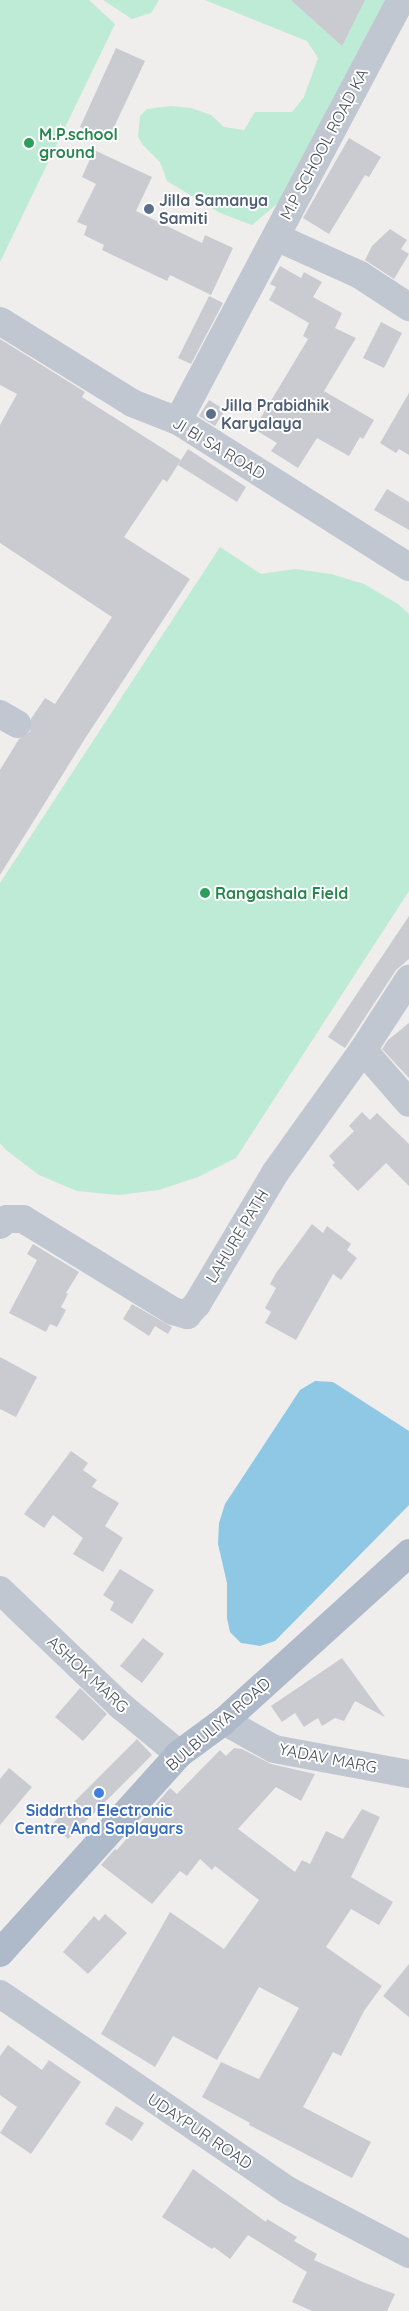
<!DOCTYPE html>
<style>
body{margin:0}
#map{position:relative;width:409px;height:2311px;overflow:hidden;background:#f0eded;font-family:Quicksand,sans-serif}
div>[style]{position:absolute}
.green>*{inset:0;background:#beebd5}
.water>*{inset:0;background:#8ec8e4}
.building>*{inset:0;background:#cacbd1}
.minor>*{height:28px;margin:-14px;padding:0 14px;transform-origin:14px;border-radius:14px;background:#c1c7d1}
.major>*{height:28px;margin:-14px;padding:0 14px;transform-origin:14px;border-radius:14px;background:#aeb9ca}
.dots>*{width:14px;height:14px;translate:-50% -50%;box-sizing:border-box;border:2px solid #fff;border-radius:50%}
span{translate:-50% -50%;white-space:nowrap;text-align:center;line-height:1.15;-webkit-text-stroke:4px #fff;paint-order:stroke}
.leisure-label{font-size:16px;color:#27864d;font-weight:700}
.left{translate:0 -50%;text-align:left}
.street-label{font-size:16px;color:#474e59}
.service-label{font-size:16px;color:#4e5e75;font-weight:700}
.shop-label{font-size:16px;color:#366cbe;font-weight:700}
</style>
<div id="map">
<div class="green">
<i style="clip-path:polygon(0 0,89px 0,115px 24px,0 262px)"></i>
<i style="clip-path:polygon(103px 0,159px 0,151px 13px,132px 19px)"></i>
<i style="clip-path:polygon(205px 0,392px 0,284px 198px,252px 225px,220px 213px,167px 181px,160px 162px,143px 145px,138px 137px,140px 116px,147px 109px,171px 106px,191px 108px,211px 115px,224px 127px,244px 130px,255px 112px,292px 112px,304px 97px,318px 58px,307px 41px)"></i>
<i style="clip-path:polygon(220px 547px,261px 574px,295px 569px,331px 574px,364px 584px,398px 604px,409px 614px,409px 891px,236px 1158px,198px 1177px,159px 1190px,118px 1195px,77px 1191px,39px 1175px,6px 1150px,0 1143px,0 883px)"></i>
</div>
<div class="water">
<i style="clip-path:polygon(315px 1381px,333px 1382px,409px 1431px,409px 1505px,275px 1641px,260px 1646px,241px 1643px,230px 1632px,227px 1618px,227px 1583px,218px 1544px,219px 1523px,225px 1504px,300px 1390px)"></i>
</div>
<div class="building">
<i style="clip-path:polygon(291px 0,365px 0,342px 46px)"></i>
<i style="clip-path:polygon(116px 48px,145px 61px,108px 140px,80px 127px)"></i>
<i style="clip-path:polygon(349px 138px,381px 157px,369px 177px,365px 175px,329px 234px,303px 218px)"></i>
<i style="clip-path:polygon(94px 150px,152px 177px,136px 211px,202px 243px,205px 235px,233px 248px,211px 295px,170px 275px,167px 281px,102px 250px,104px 245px,84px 235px,87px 226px,77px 222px,96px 184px,82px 177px)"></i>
<i style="clip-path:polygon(390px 229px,407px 240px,401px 249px,409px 254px,394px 279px,365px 260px,372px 246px)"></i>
<i style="clip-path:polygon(280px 266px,301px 278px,304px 272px,322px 282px,313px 297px,342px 313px,335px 328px,356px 338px,324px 391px,374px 420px,363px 439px,360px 437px,349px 456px,317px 438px,298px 468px,271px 451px,277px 443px,254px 429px,308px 339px,303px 336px,309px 323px,269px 300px,276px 287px,270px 284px)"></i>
<i style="clip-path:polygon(209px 296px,223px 303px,191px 364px,178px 358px)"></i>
<i style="clip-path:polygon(381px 322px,402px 333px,384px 368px,363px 358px)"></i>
<i style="clip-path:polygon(0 339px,85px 392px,82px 397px,181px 460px,167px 482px,163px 479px,124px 537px,190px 579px,86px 737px,0 875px,0 770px,19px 739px,30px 732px,31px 719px,45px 698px,55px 704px,112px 617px,0 543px,0 425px,17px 394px,0 385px)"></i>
<i style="clip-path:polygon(409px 393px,409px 455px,399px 449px,396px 453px,380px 443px)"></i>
<i style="clip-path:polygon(209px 400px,225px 410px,215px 426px,199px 416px)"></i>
<i style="clip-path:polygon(188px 449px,246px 487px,237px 502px,178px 465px)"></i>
<i style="clip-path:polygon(387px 489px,409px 502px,409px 530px,374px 510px)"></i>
<i style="clip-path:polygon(409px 916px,409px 959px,396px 970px,345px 1048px,328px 1037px)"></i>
<i style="clip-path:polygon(409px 1023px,409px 1078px,382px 1049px,388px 1040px)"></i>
<i style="clip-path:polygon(362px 1112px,370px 1120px,377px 1113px,409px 1144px,409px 1186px,386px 1163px,358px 1191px,332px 1165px,335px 1163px,329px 1156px,354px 1131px,349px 1126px)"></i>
<i style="clip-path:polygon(312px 1224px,323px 1233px,327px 1226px,351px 1244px,347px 1250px,357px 1258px,341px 1280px,333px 1274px,296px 1340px,265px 1323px,271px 1312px,265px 1308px,276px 1288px,270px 1284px,276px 1273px)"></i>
<i style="clip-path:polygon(33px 1244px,79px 1272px,66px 1293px,68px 1294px,61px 1307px,66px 1310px,57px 1327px,50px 1324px,46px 1332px,9px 1313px,37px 1260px,27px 1254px)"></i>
<i style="clip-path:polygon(132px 1304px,172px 1327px,168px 1334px,155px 1326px,149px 1336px,123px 1319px)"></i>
<i style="clip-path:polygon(0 1357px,37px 1377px,16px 1417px,0 1409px)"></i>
<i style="clip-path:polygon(71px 1451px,88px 1463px,83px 1470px,97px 1480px,92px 1487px,119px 1503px,105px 1526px,123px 1538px,103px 1572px,73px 1554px,83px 1538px,53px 1515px,44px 1528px,24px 1514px)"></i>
<i style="clip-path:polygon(120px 1569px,154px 1590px,132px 1624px,110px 1610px,114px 1602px,103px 1595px)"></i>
<i style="clip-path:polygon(143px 1638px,164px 1654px,142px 1683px,120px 1666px)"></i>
<i style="clip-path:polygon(342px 1658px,385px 1717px,355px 1701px,344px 1721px,335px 1718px,322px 1726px,318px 1718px,304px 1727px,295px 1713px,282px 1722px,271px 1706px)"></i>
<i style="clip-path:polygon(80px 1688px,107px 1714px,83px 1741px,55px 1717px)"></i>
<i style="clip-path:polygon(137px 1739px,152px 1755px,68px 1839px,52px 1824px)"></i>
<i style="clip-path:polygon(234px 1748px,242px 1749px,271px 1764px,315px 1774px,301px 1801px,276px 1787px,238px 1829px,295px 1872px,302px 1860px,310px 1864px,326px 1831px,343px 1839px,362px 1809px,380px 1817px,351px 1877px,393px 1902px,379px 1925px,351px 1909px,326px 1947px,382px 1986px,364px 2011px,341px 2056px,333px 2052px,303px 2107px,371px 2142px,352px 2178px,249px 2125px,250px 2123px,202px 2097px,221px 2062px,259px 2079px,299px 2008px,259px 1987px,217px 2060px,173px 2036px,155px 2067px,101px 2034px,170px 1912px,224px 1949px,259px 1900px,215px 1866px,212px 1870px,200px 1859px,187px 1876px,180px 1871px,152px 1904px,101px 1865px,115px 1849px,117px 1850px,170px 1788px,177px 1794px,220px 1750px,226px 1756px)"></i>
<i style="clip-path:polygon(9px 1768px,32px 1787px,0 1825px,0 1779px)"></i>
<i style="clip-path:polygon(105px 1914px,127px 1933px,88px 1974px,63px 1952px,94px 1916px,99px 1921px)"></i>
<i style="clip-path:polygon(409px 1964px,409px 2017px,383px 1996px)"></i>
<i style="clip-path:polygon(8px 2045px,42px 2070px,49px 2060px,81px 2082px,31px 2154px,0 2133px,17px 2107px,0 2095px,0 2056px)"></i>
<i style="clip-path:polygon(116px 2106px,144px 2123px,132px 2141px,105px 2124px)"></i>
<i style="clip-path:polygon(193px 2169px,266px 2222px,267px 2219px,297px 2237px,294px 2241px,317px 2254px,314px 2260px,365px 2283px,395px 2294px,387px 2311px,312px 2311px,292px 2302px,307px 2272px,248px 2235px,230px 2259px,214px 2247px,212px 2249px,162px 2217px)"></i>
</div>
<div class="minor">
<i style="left:276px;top:237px;width:92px;rotate:24.3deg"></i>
<i style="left:360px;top:275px;width:59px;rotate:33.1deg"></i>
<i style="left:0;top:321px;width:155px;rotate:31.8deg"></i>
<i style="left:132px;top:403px;width:49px;rotate:21.4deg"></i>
<i style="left:178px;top:421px;width:273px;rotate:32.3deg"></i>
<i style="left:178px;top:421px;width:476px;rotate:-62.1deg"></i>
<i style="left:0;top:714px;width:20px;rotate:30deg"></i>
<i style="left:363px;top:1050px;width:70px;rotate:49deg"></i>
<i style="left:0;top:1225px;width:9px;rotate:-41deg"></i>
<i style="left:7px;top:1219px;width:16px"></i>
<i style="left:23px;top:1219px;width:176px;rotate:31.5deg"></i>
<i style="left:173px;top:1311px;width:15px;rotate:16deg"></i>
<i style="left:187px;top:1315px;width:15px;rotate:-48deg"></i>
<i style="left:197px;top:1304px;width:152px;rotate:-59.2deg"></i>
<i style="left:275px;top:1173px;width:151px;rotate:-54.4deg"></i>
<i style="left:363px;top:1050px;width:85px;rotate:-57.1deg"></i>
<i style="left:0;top:1590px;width:168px;rotate:43.8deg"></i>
<i style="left:121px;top:1706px;width:75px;rotate:39.6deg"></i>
<i style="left:224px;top:1721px;width:57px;rotate:29.2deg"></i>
<i style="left:274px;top:1749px;width:137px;rotate:10.5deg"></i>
<i style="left:0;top:1994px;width:350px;rotate:34.3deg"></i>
<i style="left:289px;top:2191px;width:136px;rotate:27.7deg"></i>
</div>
<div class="major">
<i style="left:0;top:1953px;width:268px;rotate:-48deg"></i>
<i style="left:179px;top:1754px;width:56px;rotate:-36.3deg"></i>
<i style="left:224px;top:1721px;width:250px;rotate:-42.2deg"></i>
</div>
<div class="dots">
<i style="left:29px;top:143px;background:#2e9e5b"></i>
<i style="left:149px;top:209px;background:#5c6f8a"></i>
<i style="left:211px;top:414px;background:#5c6f8a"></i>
<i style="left:205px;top:893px;background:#2e9e5b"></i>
<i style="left:99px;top:1793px;background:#3f7fe0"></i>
</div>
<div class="leisure-label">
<span class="left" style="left:39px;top:143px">M.P.school<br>ground</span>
<span class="left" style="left:215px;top:893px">Rangashala Field</span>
</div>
<div class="street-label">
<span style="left:324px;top:144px;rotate:-62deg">M.P SCHOOL ROAD KA</span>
<span style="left:219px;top:448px;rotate:31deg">JI BI SA ROAD</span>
<span style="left:237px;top:1236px;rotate:-59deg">LAHURE PATH</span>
<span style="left:88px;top:1674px;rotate:43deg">ASHOK MARG</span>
<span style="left:218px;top:1724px;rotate:-41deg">BULBULIYA ROAD</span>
<span style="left:328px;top:1758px;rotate:11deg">YADAV MARG</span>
<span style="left:200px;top:2131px;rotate:34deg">UDAYPUR ROAD</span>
</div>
<div class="service-label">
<span class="left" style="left:159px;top:209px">Jilla Samanya<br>Samiti</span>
<span class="left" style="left:221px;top:414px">Jilla Prabidhik<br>Karyalaya</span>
</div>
<div class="shop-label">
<span style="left:99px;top:1819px">Siddrtha Electronic<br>Centre And Saplayars</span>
</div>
</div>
